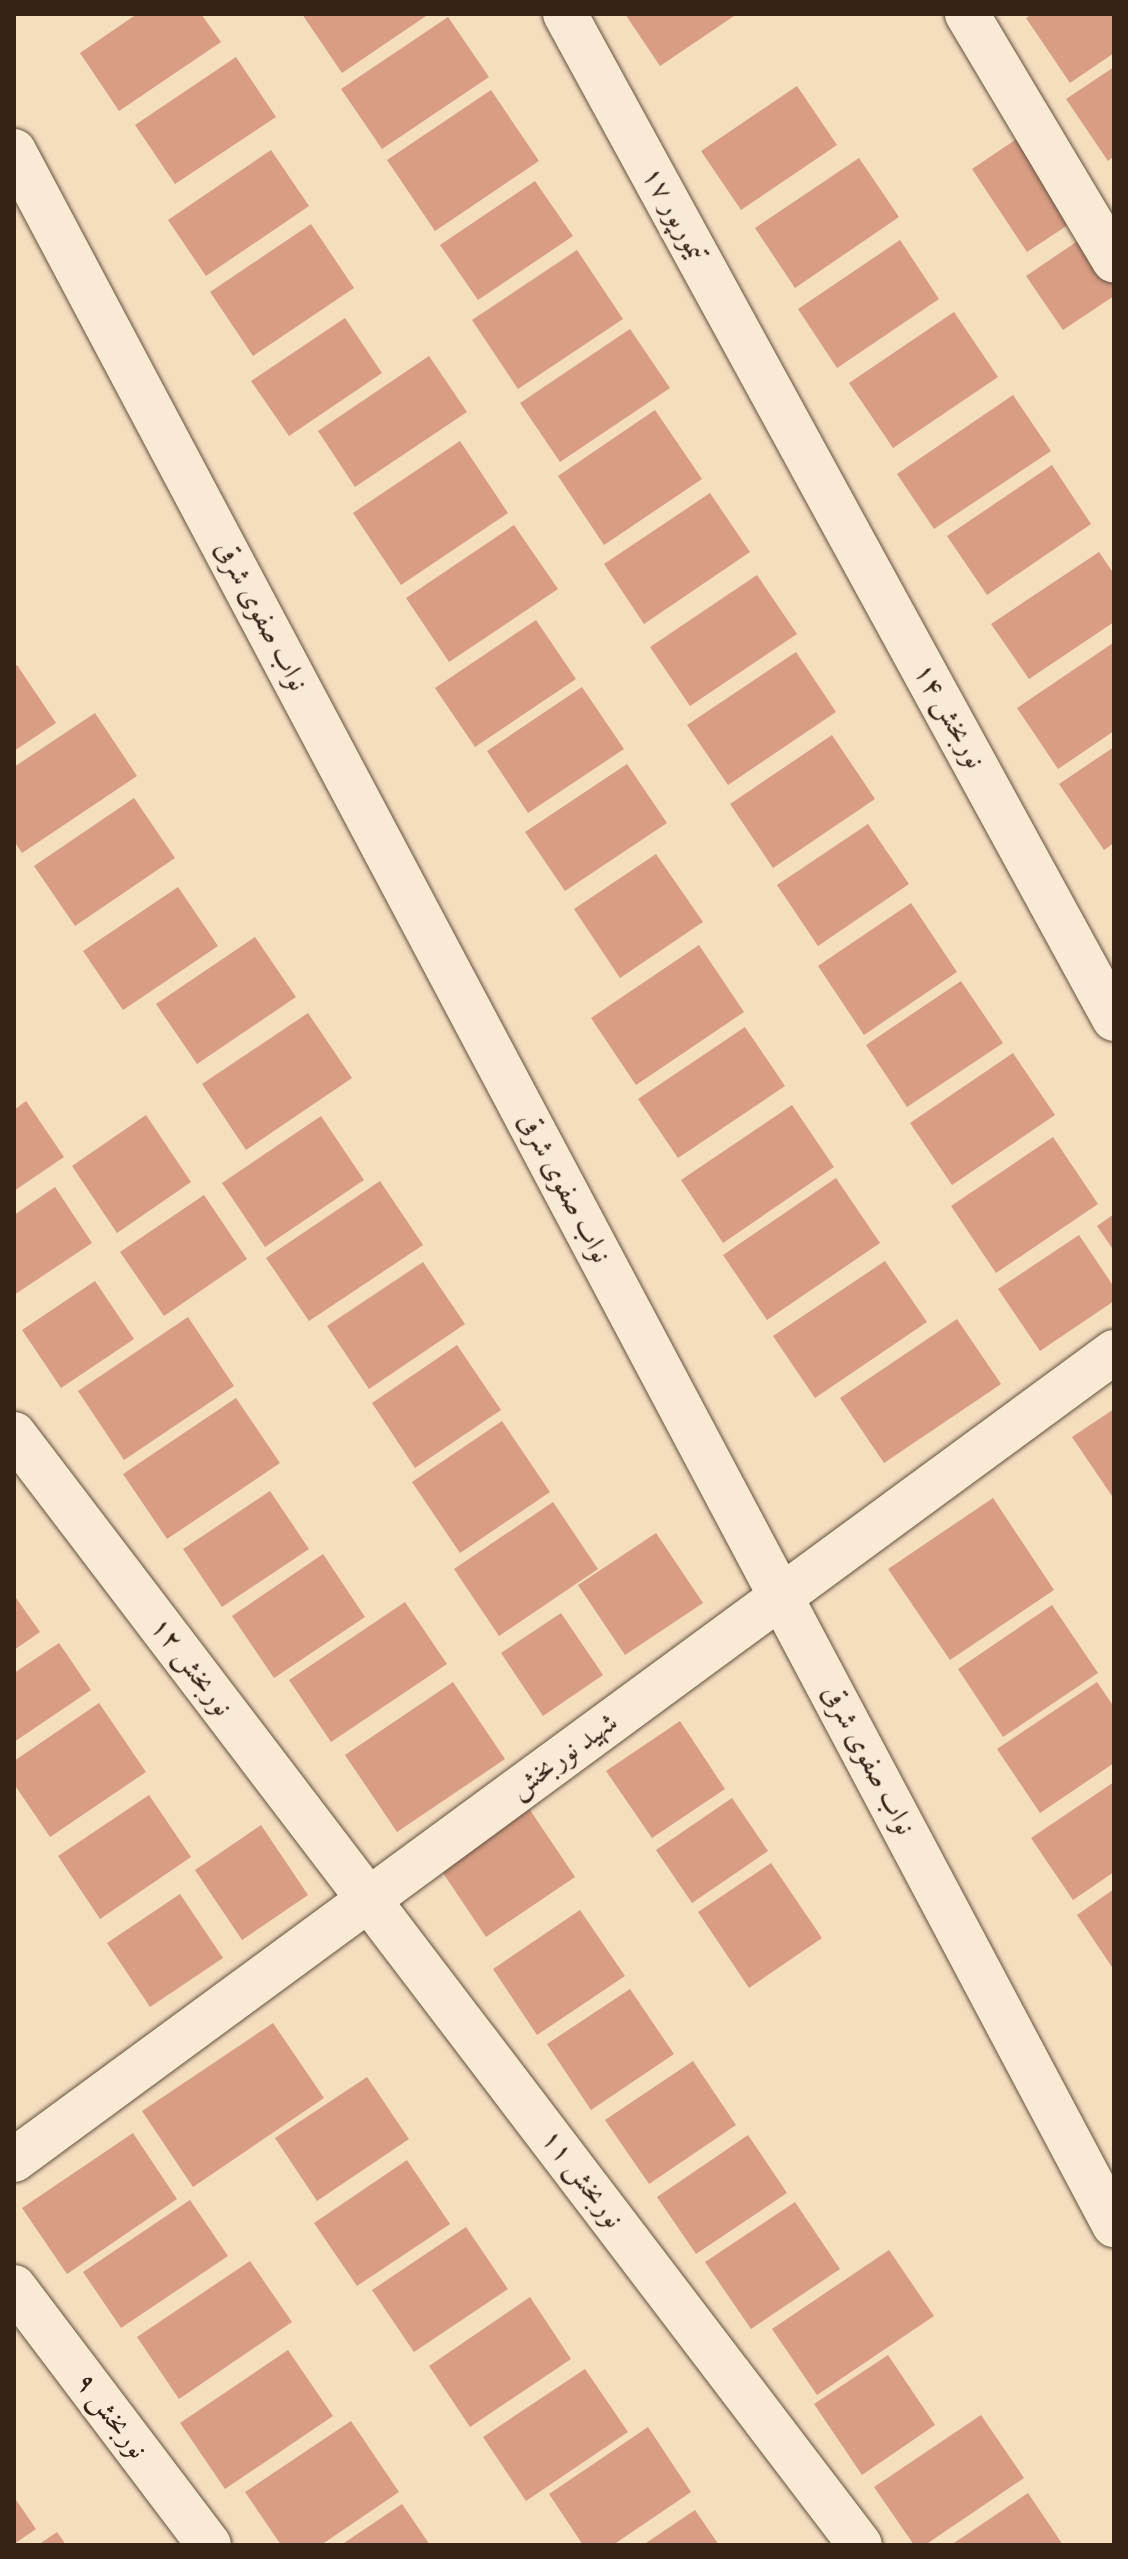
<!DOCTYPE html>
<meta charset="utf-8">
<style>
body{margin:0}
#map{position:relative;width:1128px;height:2559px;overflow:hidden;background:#f4debe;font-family:"IM FELL DW Pica",Amiri,serif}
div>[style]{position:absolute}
.building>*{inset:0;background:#d89d83}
.roads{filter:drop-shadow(0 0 2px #665141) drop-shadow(0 0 2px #665141)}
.minor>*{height:44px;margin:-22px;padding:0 22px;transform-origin:22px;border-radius:22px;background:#f8ead5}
.tertiary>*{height:44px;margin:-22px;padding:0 22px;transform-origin:22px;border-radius:22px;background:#f8ead5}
span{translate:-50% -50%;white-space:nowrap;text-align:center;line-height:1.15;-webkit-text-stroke:8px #f8ead5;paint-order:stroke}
.street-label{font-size:28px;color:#362217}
.frame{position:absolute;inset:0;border:16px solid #362217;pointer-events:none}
</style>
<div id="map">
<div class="building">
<i style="clip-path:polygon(137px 14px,201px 14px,221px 42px,119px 111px,80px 53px)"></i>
<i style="clip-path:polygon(302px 14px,429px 14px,342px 73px)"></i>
<i style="clip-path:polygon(625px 14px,737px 14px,660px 66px)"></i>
<i style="clip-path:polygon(1032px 14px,1114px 14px,1114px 53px,1070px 83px,1026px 18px)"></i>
<i style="clip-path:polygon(448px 17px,489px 77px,382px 149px,341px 89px)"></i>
<i style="clip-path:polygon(236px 57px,276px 117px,175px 184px,135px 125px)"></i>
<i style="clip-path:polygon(1114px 67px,1114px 156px,1108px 161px,1066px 99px)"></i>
<i style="clip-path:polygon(797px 86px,837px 145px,741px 210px,701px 151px)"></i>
<i style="clip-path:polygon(491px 90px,539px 161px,435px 231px,387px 160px)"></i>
<i style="clip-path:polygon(1021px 136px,1077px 219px,1027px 252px,972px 169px)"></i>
<i style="clip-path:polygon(271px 150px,309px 206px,206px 276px,168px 220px)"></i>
<i style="clip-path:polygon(859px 158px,899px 217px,795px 288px,755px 228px)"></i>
<i style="clip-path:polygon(535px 181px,573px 236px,478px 300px,440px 245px)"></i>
<i style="clip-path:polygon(311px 224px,354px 288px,253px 356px,210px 292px)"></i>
<i style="clip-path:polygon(1085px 236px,1114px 278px,1114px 296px,1063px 330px,1026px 276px)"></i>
<i style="clip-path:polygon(900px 240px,939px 299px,837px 368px,798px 309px)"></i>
<i style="clip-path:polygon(577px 250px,623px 319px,518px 389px,472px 320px)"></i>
<i style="clip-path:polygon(954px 312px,998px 377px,893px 448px,849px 383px)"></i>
<i style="clip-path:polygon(345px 318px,382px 373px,289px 436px,251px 381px)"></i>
<i style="clip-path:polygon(630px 329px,670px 388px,560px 462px,520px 403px)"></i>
<i style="clip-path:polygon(429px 356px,467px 412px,355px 487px,318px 431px)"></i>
<i style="clip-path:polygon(1013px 395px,1051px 451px,934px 529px,897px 474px)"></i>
<i style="clip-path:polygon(655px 410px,702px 479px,604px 545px,558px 476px)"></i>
<i style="clip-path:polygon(460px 441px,508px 513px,401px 585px,353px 513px)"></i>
<i style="clip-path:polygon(1052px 465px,1091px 524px,987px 595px,947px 536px)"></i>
<i style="clip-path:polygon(710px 493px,750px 552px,644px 624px,604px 564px)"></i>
<i style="clip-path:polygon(514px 525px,558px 589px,449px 662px,406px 598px)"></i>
<i style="clip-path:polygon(1099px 552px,1114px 574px,1114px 622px,1029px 679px,991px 624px)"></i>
<i style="clip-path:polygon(757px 575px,797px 634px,690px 706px,650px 647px)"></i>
<i style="clip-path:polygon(536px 620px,576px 679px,475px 747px,435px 688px)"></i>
<i style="clip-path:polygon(1113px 643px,1114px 731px,1058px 769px,1017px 708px)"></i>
<i style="clip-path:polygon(796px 652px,836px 712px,728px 785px,687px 725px)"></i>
<i style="clip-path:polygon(17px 665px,56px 723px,14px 751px,14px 667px)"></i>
<i style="clip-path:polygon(582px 687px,624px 749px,528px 813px,487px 751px)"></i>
<i style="clip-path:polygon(95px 713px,137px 776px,22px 853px,14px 841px,14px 767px)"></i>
<i style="clip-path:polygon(832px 735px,875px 799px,773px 868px,730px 804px)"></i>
<i style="clip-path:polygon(1114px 747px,1114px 843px,1104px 850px,1059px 784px)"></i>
<i style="clip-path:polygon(627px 764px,667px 823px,565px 891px,525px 832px)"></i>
<i style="clip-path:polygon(134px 798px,175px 858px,75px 926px,34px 866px)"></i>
<i style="clip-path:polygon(868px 824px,909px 884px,818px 946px,777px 885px)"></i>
<i style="clip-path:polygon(656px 854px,703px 922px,620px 978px,574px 909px)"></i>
<i style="clip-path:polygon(178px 887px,218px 946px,123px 1010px,83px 951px)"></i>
<i style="clip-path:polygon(911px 903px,957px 972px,864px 1035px,818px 966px)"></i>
<i style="clip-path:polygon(255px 937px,296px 997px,197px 1064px,156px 1004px)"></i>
<i style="clip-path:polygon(699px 945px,744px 1012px,636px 1085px,591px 1018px)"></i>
<i style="clip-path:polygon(961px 981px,1003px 1043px,907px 1107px,866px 1045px)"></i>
<i style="clip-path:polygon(308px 1013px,352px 1078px,246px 1150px,202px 1084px)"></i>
<i style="clip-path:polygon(745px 1027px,785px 1086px,678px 1158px,638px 1099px)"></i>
<i style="clip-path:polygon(1013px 1053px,1055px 1115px,952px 1185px,910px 1123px)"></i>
<i style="clip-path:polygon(26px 1101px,64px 1157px,14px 1191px,14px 1110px)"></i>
<i style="clip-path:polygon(792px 1105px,834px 1167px,723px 1243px,681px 1180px)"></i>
<i style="clip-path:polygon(146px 1115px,191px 1182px,117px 1233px,72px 1166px)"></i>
<i style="clip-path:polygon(321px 1116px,364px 1180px,265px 1247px,222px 1183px)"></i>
<i style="clip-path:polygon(1053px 1137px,1098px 1204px,996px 1273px,951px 1206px)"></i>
<i style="clip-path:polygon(836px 1178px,880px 1243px,767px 1320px,723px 1255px)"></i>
<i style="clip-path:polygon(380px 1181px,423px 1245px,309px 1321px,266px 1258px)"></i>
<i style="clip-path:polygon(55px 1187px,92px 1243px,14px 1295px,14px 1215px)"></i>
<i style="clip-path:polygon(204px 1195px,247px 1259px,164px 1316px,120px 1252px)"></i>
<i style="clip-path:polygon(1114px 1214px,1114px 1251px,1097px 1226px)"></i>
<i style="clip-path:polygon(1079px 1235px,1114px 1287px,1114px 1301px,1040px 1351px,998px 1289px)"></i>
<i style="clip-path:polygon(885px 1261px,927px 1322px,815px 1398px,773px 1336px)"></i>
<i style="clip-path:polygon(423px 1262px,465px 1324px,369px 1389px,327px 1326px)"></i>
<i style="clip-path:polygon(95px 1281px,134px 1339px,61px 1388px,22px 1330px)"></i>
<i style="clip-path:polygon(188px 1317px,234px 1386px,124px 1460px,78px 1391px)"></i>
<i style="clip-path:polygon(957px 1319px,1001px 1384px,884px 1463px,840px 1398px)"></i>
<i style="clip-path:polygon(457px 1345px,501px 1410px,415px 1468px,372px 1403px)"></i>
<i style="clip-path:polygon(236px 1398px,280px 1463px,167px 1539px,123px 1474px)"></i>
<i style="clip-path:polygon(1114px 1409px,1114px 1499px,1072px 1437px)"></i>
<i style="clip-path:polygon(502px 1421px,550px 1492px,460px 1553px,412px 1482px)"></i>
<i style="clip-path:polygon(270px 1491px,309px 1549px,222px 1607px,183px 1549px)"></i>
<i style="clip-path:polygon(993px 1498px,1054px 1590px,950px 1660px,888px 1569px)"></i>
<i style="clip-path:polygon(553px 1502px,598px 1569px,499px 1636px,454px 1569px)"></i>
<i style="clip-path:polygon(656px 1533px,703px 1603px,625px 1655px,578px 1585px)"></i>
<i style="clip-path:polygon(323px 1554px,365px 1617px,274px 1678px,232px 1616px)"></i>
<i style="clip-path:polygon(14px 1595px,40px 1632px,14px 1650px)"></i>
<i style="clip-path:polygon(405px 1602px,447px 1664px,331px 1742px,289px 1680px)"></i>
<i style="clip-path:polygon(1052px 1605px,1098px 1673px,1003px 1737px,958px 1669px)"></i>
<i style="clip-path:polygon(561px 1613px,603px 1675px,543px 1716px,501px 1653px)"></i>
<i style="clip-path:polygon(59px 1643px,91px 1690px,14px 1742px,14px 1673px)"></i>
<i style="clip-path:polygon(453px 1682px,505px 1759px,397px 1832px,345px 1755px)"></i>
<i style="clip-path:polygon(1097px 1682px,1114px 1707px,1114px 1763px,1040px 1813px,997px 1749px)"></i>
<i style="clip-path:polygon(99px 1703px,146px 1772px,50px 1837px,14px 1784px,14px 1761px)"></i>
<i style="clip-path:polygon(680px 1721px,725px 1789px,652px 1838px,606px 1771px)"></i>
<i style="clip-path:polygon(1114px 1782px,1114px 1872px,1073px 1900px,1031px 1838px)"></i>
<i style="clip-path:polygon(149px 1795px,191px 1857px,100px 1919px,58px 1856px)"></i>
<i style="clip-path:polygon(732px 1798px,768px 1851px,692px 1903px,656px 1850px)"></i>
<i style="clip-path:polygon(528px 1807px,575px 1877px,486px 1937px,439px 1867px)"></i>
<i style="clip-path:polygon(261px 1825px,308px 1895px,242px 1940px,195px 1870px)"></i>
<i style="clip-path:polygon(771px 1863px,822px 1938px,749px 1988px,698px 1912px)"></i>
<i style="clip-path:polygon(1114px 1889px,1114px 1970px,1077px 1915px)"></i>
<i style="clip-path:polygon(180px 1894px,223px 1958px,150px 2007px,107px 1943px)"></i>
<i style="clip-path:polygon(580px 1910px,625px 1976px,537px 2035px,493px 1969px)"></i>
<i style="clip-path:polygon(630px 1989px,674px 2054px,591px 2110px,547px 2044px)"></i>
<i style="clip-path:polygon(273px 2023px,324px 2098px,193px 2187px,142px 2111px)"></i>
<i style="clip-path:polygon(693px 2061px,736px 2125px,649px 2184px,605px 2120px)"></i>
<i style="clip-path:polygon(367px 2077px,409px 2139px,317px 2201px,275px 2138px)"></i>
<i style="clip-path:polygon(133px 2133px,177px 2199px,67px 2274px,22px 2208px)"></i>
<i style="clip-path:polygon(748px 2135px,787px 2193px,696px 2254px,657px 2197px)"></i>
<i style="clip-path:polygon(407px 2160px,450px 2224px,357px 2286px,314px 2223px)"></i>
<i style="clip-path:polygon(190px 2200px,228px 2256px,121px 2328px,83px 2272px)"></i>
<i style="clip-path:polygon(795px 2202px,840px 2269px,751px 2329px,705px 2262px)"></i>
<i style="clip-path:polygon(466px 2227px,508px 2289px,414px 2352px,372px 2290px)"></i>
<i style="clip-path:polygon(889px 2250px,934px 2316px,817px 2395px,772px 2329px)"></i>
<i style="clip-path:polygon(250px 2261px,292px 2322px,179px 2399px,137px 2337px)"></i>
<i style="clip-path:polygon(530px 2297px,571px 2359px,470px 2427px,429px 2366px)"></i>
<i style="clip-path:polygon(288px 2350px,333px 2416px,225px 2489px,180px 2423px)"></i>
<i style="clip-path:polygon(888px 2355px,935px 2425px,862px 2475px,814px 2404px)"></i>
<i style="clip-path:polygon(585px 2369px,628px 2432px,526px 2501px,483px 2437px)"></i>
<i style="clip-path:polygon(981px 2415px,1024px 2478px,925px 2545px,914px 2545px,874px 2487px)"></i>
<i style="clip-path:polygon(351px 2421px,399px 2492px,321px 2545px,281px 2545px,245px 2492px)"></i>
<i style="clip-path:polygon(648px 2427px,691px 2492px,613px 2545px,583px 2545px,549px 2494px)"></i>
<i style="clip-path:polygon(1028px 2493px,1063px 2545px,951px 2545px)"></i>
<i style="clip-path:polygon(14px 2497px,36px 2529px,14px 2544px)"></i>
<i style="clip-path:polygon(402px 2504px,430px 2545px,341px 2545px)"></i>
<i style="clip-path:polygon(695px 2510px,719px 2545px,643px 2545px)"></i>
<i style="clip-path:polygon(57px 2532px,66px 2545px,38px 2545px)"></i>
</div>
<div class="roads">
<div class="minor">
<i style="left:565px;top:14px;width:1145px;rotate:61.35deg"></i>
<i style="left:967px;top:14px;width:287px;rotate:59.2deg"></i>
<i style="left:14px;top:1434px;width:1396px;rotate:52.71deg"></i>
<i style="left:14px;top:2160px;width:1365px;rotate:-36.3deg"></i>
<i style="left:14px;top:2287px;width:323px;rotate:52.9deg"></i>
</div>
<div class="tertiary">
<i style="left:14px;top:151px;width:2348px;rotate:62.06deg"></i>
</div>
</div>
<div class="street-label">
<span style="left:674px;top:214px;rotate:61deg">تیمورپور ۱۷</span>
<span style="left:261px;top:616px;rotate:62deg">نواب صفوی شرقی</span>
<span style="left:949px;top:716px;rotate:61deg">نوربخش ۱۴</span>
<span style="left:564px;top:1188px;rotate:62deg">نواب صفوی شرقی</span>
<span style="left:191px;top:1667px;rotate:53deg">نوربخش ۱۲</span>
<span style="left:564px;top:1756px;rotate:-36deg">شهید نوربخش</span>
<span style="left:868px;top:1760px;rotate:62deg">نواب صفوی شرقی</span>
<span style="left:582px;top:2179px;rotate:53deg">نوربخش ۱۱</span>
<span style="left:111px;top:2416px;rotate:53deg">نوربخش ۹</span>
</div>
<div class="frame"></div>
</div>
